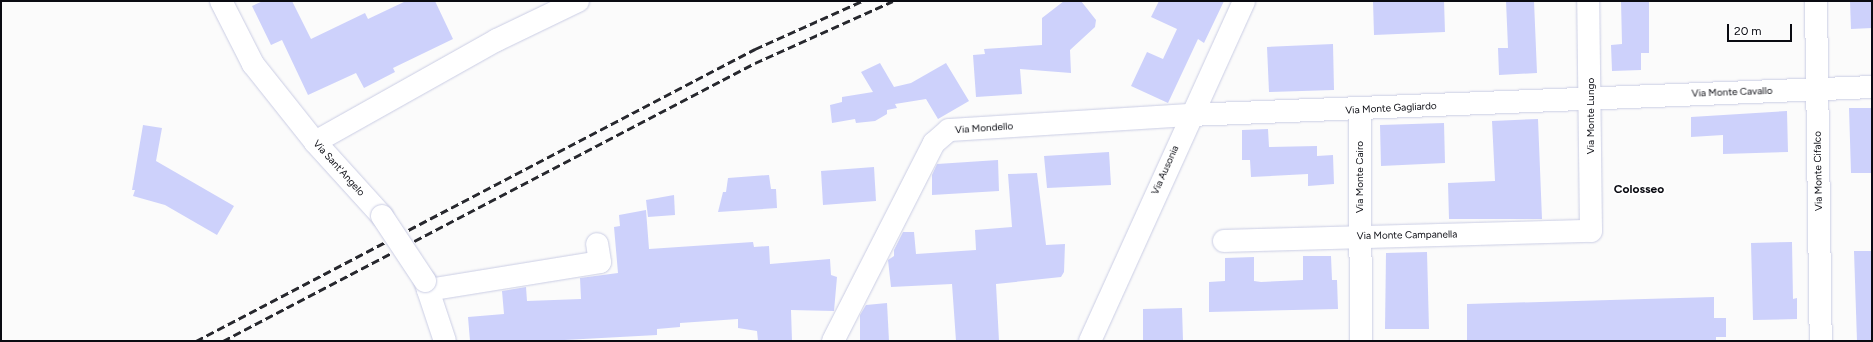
<!DOCTYPE html>
<style>
body{margin:0}
#map{position:relative;width:1873px;height:342px;overflow:hidden;background:#fbfbfb;font-family:Figtree,sans-serif}
div>[style]{position:absolute}
.building>*{inset:0;background:#cdd1fb}
.roads{filter:drop-shadow(0 0 1px #cacde4) drop-shadow(0 0 1px #cacde4)}
.minor>*{height:22px;margin:-11px;padding:0 11px;transform-origin:11px;border-radius:11px;background:#fff}
.rail>*{height:3px;margin-top:-1.5px;transform-origin:0;background:repeating-linear-gradient(90deg,#27282e 0 8px,transparent 0 12px)}
.bridges{filter:drop-shadow(0 0 1px #cacde4) drop-shadow(0 0 1px #cacde4)}
.minor-bridge>*{height:22px;margin:-11px;padding:0 11px;transform-origin:11px;border-radius:11px;background:#fff}
span{translate:-50% -50%;white-space:nowrap;text-align:center;line-height:1.15;-webkit-text-stroke:4px #fff;paint-order:stroke}
.street-label{font-size:10px;color:#0a0b12}
.quarter-label{font-size:12px;color:#0a0b12;font-weight:700}
.frame{position:absolute;inset:0;border:2px solid #0a0b12;pointer-events:none}
.scale{position:absolute;left:1727px;top:24px;width:65px;height:18px;box-sizing:border-box;border:2px solid #0a0b12;border-top:0;padding-left:5px;font-size:12px;line-height:14px;white-space:nowrap;color:#0a0b12;-webkit-text-stroke:3px #fff;paint-order:stroke}
</style>
<div id="map">
<div class="building">
<i style="clip-path:polygon(263px 1px,292px 1px,311px 39px,365px 13px,368px 19px,406px 1px,435px 1px,453px 39px,393px 68px,395px 72px,364px 88px,356px 73px,308px 95px,282px 40px,271px 45px,252px 6px)"></i>
<i style="clip-path:polygon(1064px 1px,1081px 1px,1096px 20px,1095px 27px,1070px 50px,1071px 73px,1020px 69px,1022px 94px,976px 97px,973px 55px,985px 54px,984px 49px,1042px 45px,1042px 18px)"></i>
<i style="clip-path:polygon(1159px 1px,1224px 1px,1204px 43px,1198px 39px,1168px 103px,1131px 86px,1147px 52px,1163px 59px,1177px 29px,1151px 17px)"></i>
<i style="clip-path:polygon(1373px 1px,1444px 1px,1445px 32px,1374px 35px)"></i>
<i style="clip-path:polygon(1506px 1px,1534px 1px,1537px 73px,1499px 75px,1498px 48px,1508px 48px)"></i>
<i style="clip-path:polygon(1621px 1px,1649px 1px,1649px 53px,1641px 53px,1641px 70px,1612px 71px,1611px 45px,1622px 44px)"></i>
<i style="clip-path:polygon(1850px 1px,1872px 1px,1872px 28px,1851px 29px)"></i>
<i style="clip-path:polygon(1333px 44px,1334px 90px,1269px 92px,1267px 47px)"></i>
<i style="clip-path:polygon(880px 63px,894px 87px,911px 83px,946px 63px,969px 101px,938px 119px,926px 99px,895px 104px,897px 108px,887px 110px,887px 114px,875px 121px,856px 123px,855px 119px,832px 123px,830px 105px,842px 102px,842px 97px,873px 92px,861px 72px)"></i>
<i style="clip-path:polygon(1849px 108px,1872px 108px,1872px 173px,1851px 173px)"></i>
<i style="clip-path:polygon(1787px 111px,1788px 152px,1723px 154px,1723px 135px,1691px 137px,1691px 117px)"></i>
<i style="clip-path:polygon(1538px 119px,1542px 219px,1449px 219px,1448px 183px,1495px 181px,1492px 121px)"></i>
<i style="clip-path:polygon(1444px 123px,1445px 163px,1381px 166px,1380px 125px)"></i>
<i style="clip-path:polygon(143px 125px,162px 128px,156px 161px,234px 206px,217px 235px,165px 205px,133px 196px,135px 190px,132px 190px)"></i>
<i style="clip-path:polygon(1268px 129px,1269px 147px,1317px 146px,1317px 156px,1333px 155px,1334px 184px,1308px 186px,1308px 174px,1251px 177px,1250px 160px,1242px 160px,1242px 130px)"></i>
<i style="clip-path:polygon(1109px 152px,1111px 185px,1047px 188px,1044px 156px)"></i>
<i style="clip-path:polygon(998px 160px,999px 191px,932px 195px,932px 175px,937px 164px)"></i>
<i style="clip-path:polygon(874px 167px,876px 201px,823px 205px,821px 171px)"></i>
<i style="clip-path:polygon(1037px 173px,1046px 245px,1065px 244px,1064px 272px,1061px 277px,996px 284px,999px 341px,956px 341px,952px 284px,891px 287px,888px 260px,894px 256px,894px 250px,903px 232px,914px 232px,916px 254px,976px 250px,975px 230px,1012px 227px,1008px 174px)"></i>
<i style="clip-path:polygon(769px 175px,771px 189px,776px 189px,777px 208px,718px 212px,723px 192px,726px 192px,728px 178px)"></i>
<i style="clip-path:polygon(674px 195px,675px 215px,648px 217px,646px 200px)"></i>
<i style="clip-path:polygon(646px 210px,649px 249px,753px 242px,754px 247px,769px 246px,770px 264px,830px 259px,831px 275px,837px 277px,834px 311px,791px 310px,792px 341px,758px 341px,757px 331px,738px 328px,738px 319px,680px 323px,680px 327px,657px 329px,657px 335px,546px 341px,470px 341px,468px 317px,504px 314px,502px 291px,526px 287px,527px 301px,581px 299px,580px 278px,618px 273px,614px 227px,620px 226px,619px 215px)"></i>
<i style="clip-path:polygon(1792px 242px,1793px 299px,1797px 298px,1797px 319px,1753px 320px,1751px 243px)"></i>
<i style="clip-path:polygon(1854px 251px,1872px 251px,1872px 341px,1857px 341px)"></i>
<i style="clip-path:polygon(1427px 252px,1429px 329px,1385px 329px,1386px 253px)"></i>
<i style="clip-path:polygon(1303px 256px,1331px 256px,1332px 280px,1337px 280px,1338px 309px,1209px 312px,1209px 282px,1225px 281px,1225px 258px,1254px 257px,1254px 281px,1261px 282px,1303px 280px)"></i>
<i style="clip-path:polygon(1714px 297px,1714px 318px,1726px 318px,1726px 337px,1716px 337px,1716px 341px,1467px 341px,1467px 304px)"></i>
<i style="clip-path:polygon(887px 303px,889px 341px,860px 341px,860px 315px,866px 305px)"></i>
<i style="clip-path:polygon(1182px 308px,1183px 341px,1143px 341px,1143px 309px)"></i>
</div>
<div class="roads">
<div class="minor">
<i style="left:221px;top:1px;width:71px;rotate:63.1deg"></i>
<i style="left:253px;top:64px;width:100px;rotate:51.5deg"></i>
<i style="left:315px;top:142px;width:100px;rotate:47.8deg"></i>
<i style="left:1816px;top:1px;width:340px;rotate:89.2deg"></i>
<i style="left:1360px;top:110px;width:231px;rotate:89.8deg"></i>
<i style="left:315px;top:142px;width:209px;rotate:-29.3deg"></i>
<i style="left:497px;top:40px;width:90px;rotate:-25.7deg"></i>
<i style="left:1224px;top:241px;width:367px;rotate:-1.6deg"></i>
<i style="left:1591px;top:231px;width:230px;rotate:-90.7deg"></i>
<i style="left:425px;top:281px;width:63px;rotate:71.6deg"></i>
<i style="left:428px;top:290px;width:174px;rotate:-9.2deg"></i>
<i style="left:600px;top:262px;width:18px;rotate:-99deg"></i>
<i style="left:833px;top:341px;width:222px;rotate:-63deg"></i>
<i style="left:934px;top:143px;width:20px;rotate:-41deg"></i>
<i style="left:949px;top:130px;width:241px;rotate:-3.6deg"></i>
<i style="left:1190px;top:115px;width:683px;rotate:-2.35deg"></i>
<i style="left:1090px;top:341px;width:373px;rotate:-65.6deg"></i>
</div>
</div>
<div class="rail">
<i style="left:196px;top:341px;width:631px;rotate:-27.58deg"></i>
<i style="left:755px;top:49px;width:117px;rotate:-24.2deg"></i>
<i style="left:223px;top:341px;width:600px;rotate:-27.59deg"></i>
<i style="left:755px;top:63px;width:151px;rotate:-24.2deg"></i>
</div>
<div class="bridges">
<div class="minor-bridge">
<i style="left:382px;top:216px;width:78px;rotate:56.5deg"></i>
</div>
</div>
<div class="street-label">
<span style="left:1732px;top:92px;rotate:-2deg">Via Monte Cavallo</span>
<span style="left:1391px;top:108px;rotate:-3deg">Via Monte Gagliardo</span>
<span style="left:1591px;top:116px;rotate:-90deg">Via Monte Lungo</span>
<span style="left:984px;top:128px;rotate:-4deg">Via Mondello</span>
<span style="left:339px;top:168px;rotate:48deg">Via Sant'Angelo</span>
<span style="left:1165px;top:170px;rotate:-66deg">Via Ausonia</span>
<span style="left:1818px;top:171px;rotate:-91deg">Via Monte Cifalco</span>
<span style="left:1360px;top:177px;rotate:-90deg">Via Monte Cairo</span>
<span style="left:1407px;top:235px;rotate:-1deg">Via Monte Campanella</span>
</div>
<div class="quarter-label">
<span style="left:1639px;top:190px">Colosseo</span>
</div>
<div class="frame"></div>
<div class="scale">20 m</div>
</div>
